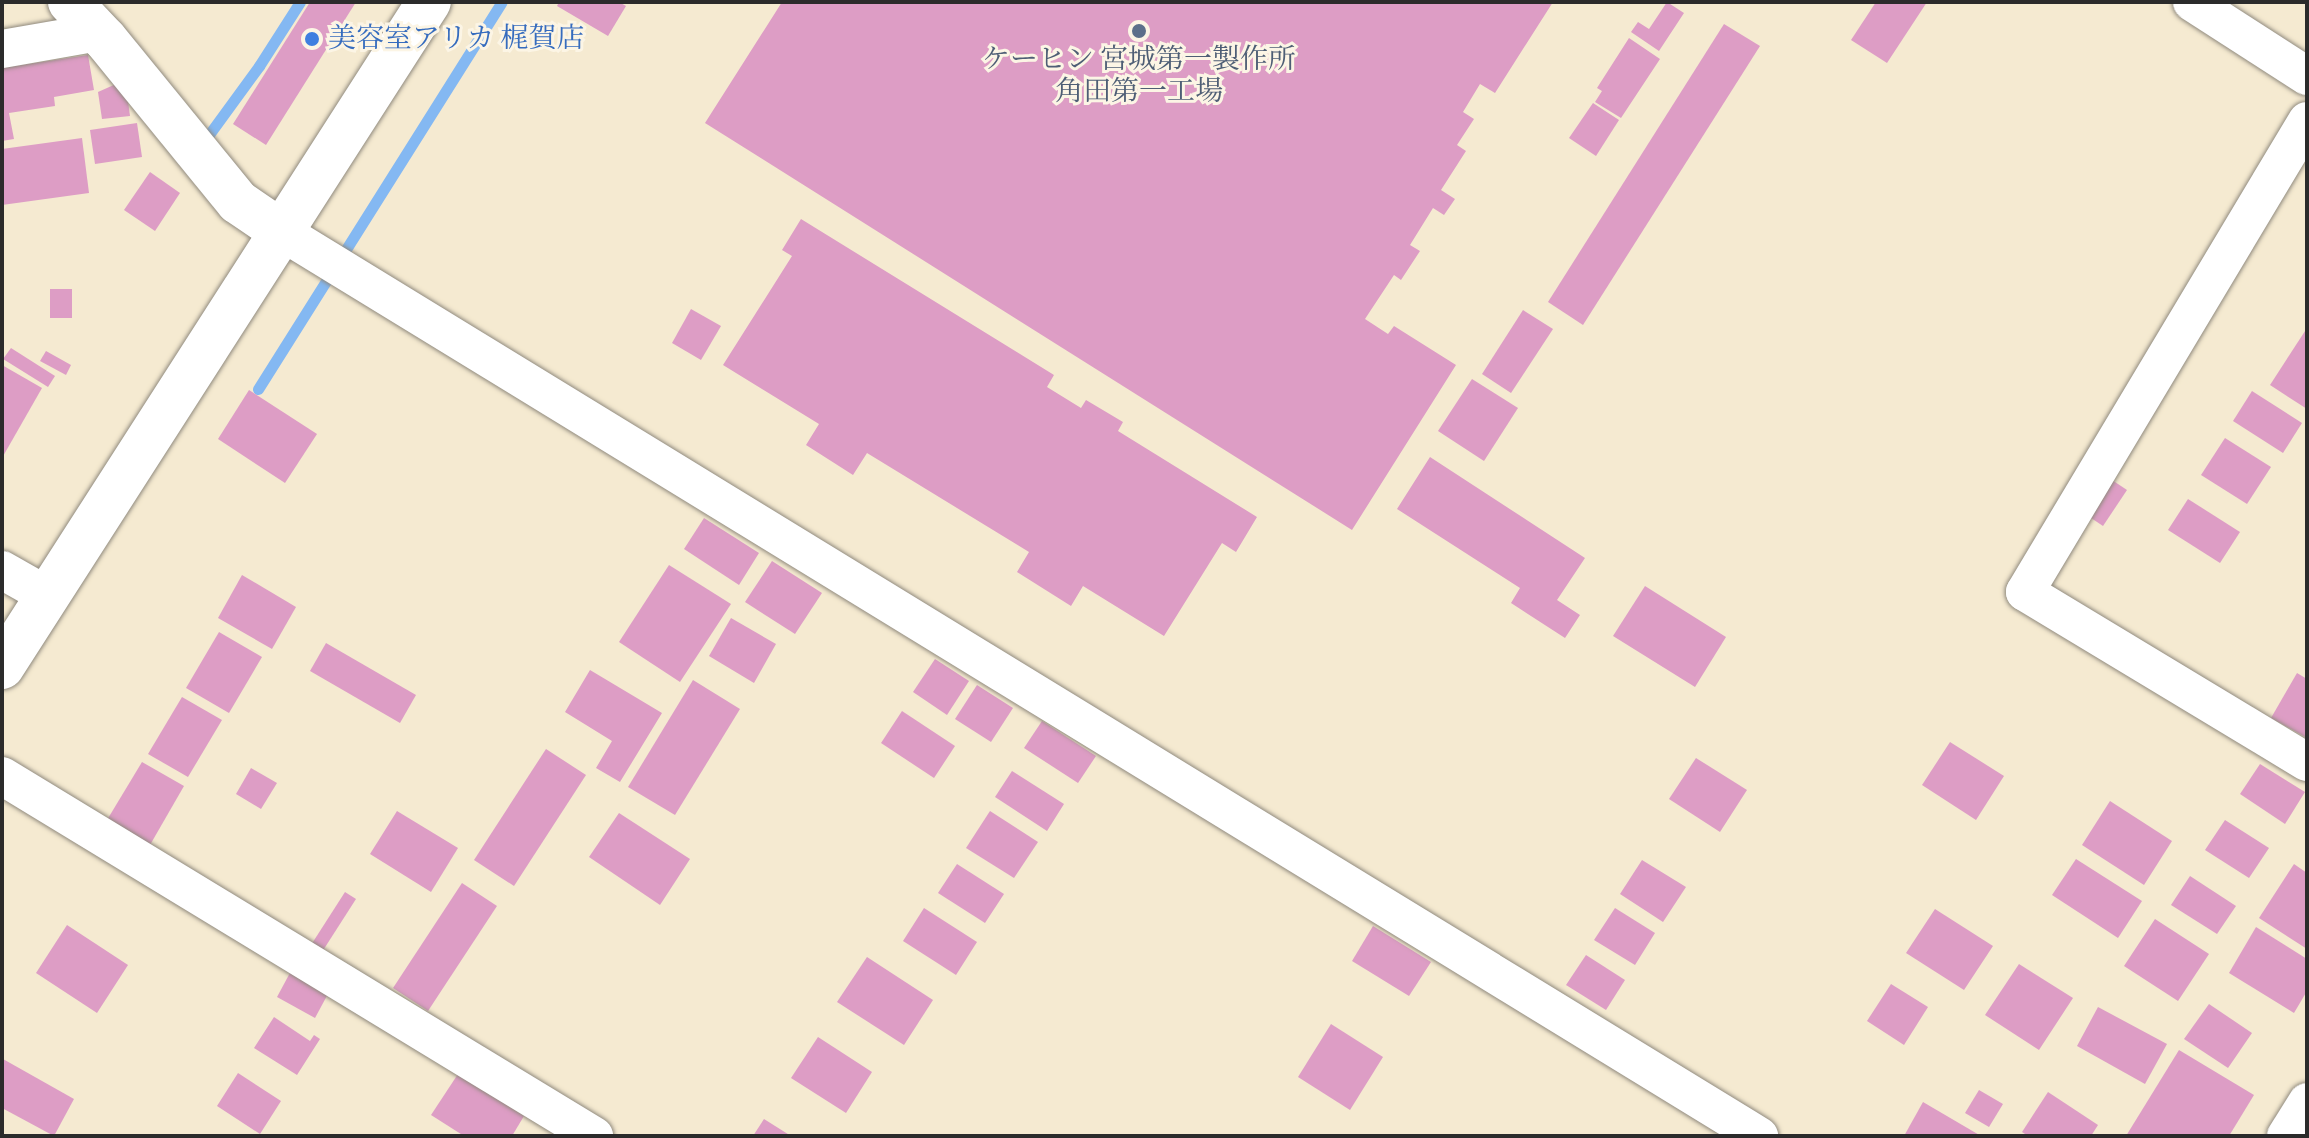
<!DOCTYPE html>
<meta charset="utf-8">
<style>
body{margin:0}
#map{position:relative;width:2309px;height:1138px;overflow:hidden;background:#f5ead1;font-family:"IM FELL DW Pica","Noto Serif JP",serif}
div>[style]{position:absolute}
.stream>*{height:11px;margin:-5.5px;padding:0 5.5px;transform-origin:5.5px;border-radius:5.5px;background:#84b8f2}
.building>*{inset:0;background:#dd9dc5}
.roads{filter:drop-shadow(0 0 2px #908a7e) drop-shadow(0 0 2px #908a7e)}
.street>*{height:38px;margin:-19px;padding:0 19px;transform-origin:19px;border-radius:19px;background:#fff}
.secondary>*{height:44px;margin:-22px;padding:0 22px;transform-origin:22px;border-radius:22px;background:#fff}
.dots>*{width:22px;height:22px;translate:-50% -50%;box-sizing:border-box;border:4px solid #fcf5e5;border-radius:50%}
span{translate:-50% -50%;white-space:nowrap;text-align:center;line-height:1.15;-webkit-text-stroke:6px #fcf5e5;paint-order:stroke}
.shop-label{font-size:28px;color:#366cbe}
.left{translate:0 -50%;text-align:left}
.service-label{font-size:28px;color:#4e5e75}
.frame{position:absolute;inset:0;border:4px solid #2b2b2b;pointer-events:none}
</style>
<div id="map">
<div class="stream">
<i style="left:205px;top:140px;width:92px;rotate:-53.9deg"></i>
<i style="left:259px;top:66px;width:76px;rotate:-57.4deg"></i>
<i style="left:258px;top:389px;width:457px;rotate:-57.8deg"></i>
</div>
<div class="building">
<i style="clip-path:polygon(310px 2px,356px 2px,266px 145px,233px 124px)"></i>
<i style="clip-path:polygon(559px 2px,619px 2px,626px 6px,608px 36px,557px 6px)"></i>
<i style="clip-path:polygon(782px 2px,1553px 2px,1495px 93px,1480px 84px,1463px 112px,1474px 119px,1457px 145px,1466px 151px,1441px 190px,1455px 199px,1444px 215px,1433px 208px,1410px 245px,1420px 251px,1401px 280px,1394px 275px,1365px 319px,1388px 334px,1394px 326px,1456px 365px,1352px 530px,705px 123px)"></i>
<i style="clip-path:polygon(1667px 2px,1684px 13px,1659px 51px,1631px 32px,1638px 22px,1649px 29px)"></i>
<i style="clip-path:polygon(1876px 2px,1927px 2px,1887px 63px,1851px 40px)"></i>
<i style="clip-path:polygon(1724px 24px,1760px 46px,1583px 325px,1548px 302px)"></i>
<i style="clip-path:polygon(1629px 38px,1660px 59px,1621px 118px,1595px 102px,1602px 91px,1597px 88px)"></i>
<i style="clip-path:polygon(88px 55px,94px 90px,54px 97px,55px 106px,9px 113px,14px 139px,2px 141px,2px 68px)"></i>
<i style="clip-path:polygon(125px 80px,130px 116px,102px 119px,98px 92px)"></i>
<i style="clip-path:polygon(1593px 103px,1619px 120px,1596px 156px,1569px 138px)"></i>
<i style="clip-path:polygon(137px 123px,142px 157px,95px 164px,90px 130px)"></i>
<i style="clip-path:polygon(82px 138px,89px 193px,2px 205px,2px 149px)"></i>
<i style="clip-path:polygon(150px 172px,180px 193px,155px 231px,124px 210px)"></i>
<i style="clip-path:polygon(801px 219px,1054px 375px,1047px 387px,1081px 408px,1086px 400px,1123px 422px,1118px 431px,1257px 517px,1236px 552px,1222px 543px,1164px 636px,1083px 586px,1071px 606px,1017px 572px,1029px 552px,867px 453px,853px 475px,806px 445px,819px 424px,723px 365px,792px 256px,782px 250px)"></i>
<i style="clip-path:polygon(50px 289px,72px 289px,72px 318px,50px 318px)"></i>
<i style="clip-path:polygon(691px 309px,721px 326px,701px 360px,672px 343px)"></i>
<i style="clip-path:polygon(1523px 310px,1553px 329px,1511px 393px,1482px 374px)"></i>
<i style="clip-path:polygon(2307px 328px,2307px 409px,2270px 385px)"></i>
<i style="clip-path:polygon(11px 348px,55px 376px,48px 387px,3px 359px)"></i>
<i style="clip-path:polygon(46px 351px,71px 365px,66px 375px,40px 361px)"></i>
<i style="clip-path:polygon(2px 365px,42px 388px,2px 458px)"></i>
<i style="clip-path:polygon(1472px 379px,1518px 408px,1484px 461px,1438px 431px)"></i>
<i style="clip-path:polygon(249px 390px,317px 434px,285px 483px,218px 439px)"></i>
<i style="clip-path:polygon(2252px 391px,2302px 423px,2283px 453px,2233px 421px)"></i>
<i style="clip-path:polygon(2225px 438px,2271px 467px,2247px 504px,2201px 475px)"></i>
<i style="clip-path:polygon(1430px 457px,1585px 558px,1557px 600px,1580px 615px,1565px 638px,1511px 603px,1520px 588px,1397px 509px)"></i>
<i style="clip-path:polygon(2097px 470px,2127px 490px,2103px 526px,2073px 506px)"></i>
<i style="clip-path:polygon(2188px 499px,2240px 532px,2220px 563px,2168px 530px)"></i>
<i style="clip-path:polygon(704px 518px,759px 553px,739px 585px,684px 549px)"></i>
<i style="clip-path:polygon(772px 561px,822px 593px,795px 634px,745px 602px)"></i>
<i style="clip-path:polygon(669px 565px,731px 604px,680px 682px,619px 642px)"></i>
<i style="clip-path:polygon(242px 575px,296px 607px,272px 649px,218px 618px)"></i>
<i style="clip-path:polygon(1645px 586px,1726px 637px,1695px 687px,1613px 636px)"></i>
<i style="clip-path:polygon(731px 618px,776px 644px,754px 683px,709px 656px)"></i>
<i style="clip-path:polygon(219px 632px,262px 657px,229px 713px,186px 688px)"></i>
<i style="clip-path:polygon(326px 643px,416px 695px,400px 723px,310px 671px)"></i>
<i style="clip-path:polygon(935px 659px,969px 681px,947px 715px,913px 692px)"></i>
<i style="clip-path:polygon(590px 670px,662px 713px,620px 782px,596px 768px,612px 741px,565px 712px)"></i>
<i style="clip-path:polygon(2297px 673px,2307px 679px,2307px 738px,2271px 718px)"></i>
<i style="clip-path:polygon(693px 680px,740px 709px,675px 815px,628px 787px)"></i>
<i style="clip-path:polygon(977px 685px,1013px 708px,991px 742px,955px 719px)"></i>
<i style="clip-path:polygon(182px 697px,222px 720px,188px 777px,148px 754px)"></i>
<i style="clip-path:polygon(902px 711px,955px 746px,934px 778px,881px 743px)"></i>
<i style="clip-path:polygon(1042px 721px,1096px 756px,1078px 783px,1024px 748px)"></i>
<i style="clip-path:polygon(1950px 742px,2004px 776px,1976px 820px,1922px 785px)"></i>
<i style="clip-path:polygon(546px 749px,586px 775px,514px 886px,474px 860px)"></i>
<i style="clip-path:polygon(1696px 758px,1747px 790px,1720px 832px,1669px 799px)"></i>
<i style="clip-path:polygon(142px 762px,184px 786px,150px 845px,107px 820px)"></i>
<i style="clip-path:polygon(2260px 764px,2305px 792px,2285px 824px,2240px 794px)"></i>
<i style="clip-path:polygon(251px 768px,277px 783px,261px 809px,236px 794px)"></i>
<i style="clip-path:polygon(1012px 771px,1064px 804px,1047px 831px,995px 797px)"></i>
<i style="clip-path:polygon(2110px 801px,2172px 841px,2144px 885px,2082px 845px)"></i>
<i style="clip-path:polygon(397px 811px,458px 848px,431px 892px,370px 854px)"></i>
<i style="clip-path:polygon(990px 811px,1038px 842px,1014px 878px,966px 848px)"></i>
<i style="clip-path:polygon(619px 813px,690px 859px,660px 905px,589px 857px)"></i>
<i style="clip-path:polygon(2225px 820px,2269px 848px,2249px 878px,2205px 850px)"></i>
<i style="clip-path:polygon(2076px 859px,2142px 901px,2118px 938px,2052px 895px)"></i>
<i style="clip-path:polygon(1642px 860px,1686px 887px,1663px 922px,1620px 894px)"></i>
<i style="clip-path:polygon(957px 864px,1004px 894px,985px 923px,938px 893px)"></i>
<i style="clip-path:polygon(2294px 864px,2307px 873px,2307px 949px,2259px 918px)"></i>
<i style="clip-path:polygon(2190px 876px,2236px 906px,2217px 934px,2171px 905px)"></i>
<i style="clip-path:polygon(462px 883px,497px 906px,428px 1011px,393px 988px)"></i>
<i style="clip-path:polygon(345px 892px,356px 899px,322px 952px,311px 945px)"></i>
<i style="clip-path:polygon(924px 908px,977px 942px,956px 975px,903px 941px)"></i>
<i style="clip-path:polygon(1615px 908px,1655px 933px,1635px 965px,1594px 940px)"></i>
<i style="clip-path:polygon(1935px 909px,1993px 946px,1964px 990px,1906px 953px)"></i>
<i style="clip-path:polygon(2155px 919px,2209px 954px,2178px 1001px,2124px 966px)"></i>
<i style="clip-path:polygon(67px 925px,128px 965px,97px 1013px,36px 973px)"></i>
<i style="clip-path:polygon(1373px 926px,1431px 962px,1409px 996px,1352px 961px)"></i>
<i style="clip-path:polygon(2256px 927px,2307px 959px,2307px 991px,2294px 1013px,2229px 973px)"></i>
<i style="clip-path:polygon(1586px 955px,1625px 980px,1606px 1010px,1566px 985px)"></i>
<i style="clip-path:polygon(867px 957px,933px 1000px,904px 1045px,837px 1002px)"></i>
<i style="clip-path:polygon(2019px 964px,2073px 998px,2039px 1050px,1985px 1015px)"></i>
<i style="clip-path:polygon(291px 971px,329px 992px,315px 1018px,277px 997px)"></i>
<i style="clip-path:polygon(1891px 984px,1928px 1007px,1904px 1045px,1867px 1021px)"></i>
<i style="clip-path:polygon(2209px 1004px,2252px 1033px,2228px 1068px,2184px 1039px)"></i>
<i style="clip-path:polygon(2098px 1007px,2167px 1044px,2145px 1084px,2077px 1046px)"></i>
<i style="clip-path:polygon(274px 1017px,310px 1041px,314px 1035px,320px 1039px,297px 1075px,254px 1048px)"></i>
<i style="clip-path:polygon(1331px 1024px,1383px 1057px,1350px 1110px,1298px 1077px)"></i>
<i style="clip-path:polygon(818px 1037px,872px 1072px,846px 1113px,791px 1078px)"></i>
<i style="clip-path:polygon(2179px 1050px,2254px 1095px,2229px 1136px,2126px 1136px)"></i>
<i style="clip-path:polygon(3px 1059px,74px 1099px,54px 1136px,2px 1108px)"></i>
<i style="clip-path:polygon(238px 1073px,281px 1101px,260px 1134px,217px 1106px)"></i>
<i style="clip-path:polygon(458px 1074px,524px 1116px,512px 1136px,464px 1136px,431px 1115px)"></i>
<i style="clip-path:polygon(1979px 1090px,2003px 1104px,1989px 1127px,1965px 1113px)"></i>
<i style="clip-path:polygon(2048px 1092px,2098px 1125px,2091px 1136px,2028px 1136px,2022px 1132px)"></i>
<i style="clip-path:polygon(1923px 1102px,1981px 1136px,1904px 1136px)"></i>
<i style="clip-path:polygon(764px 1119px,791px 1136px,753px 1136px)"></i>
</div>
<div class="roads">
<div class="street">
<i style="left:2192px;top:2px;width:137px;rotate:32.8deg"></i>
<i style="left:2px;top:49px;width:98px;rotate:-9.9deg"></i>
<i style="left:2307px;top:121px;width:549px;rotate:120.91deg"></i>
<i style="left:2025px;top:592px;width:329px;rotate:31.1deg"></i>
<i style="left:282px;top:232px;width:1732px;rotate:31.47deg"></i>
<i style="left:2px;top:570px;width:51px;rotate:29.6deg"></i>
<i style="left:2px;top:776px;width:693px;rotate:31.3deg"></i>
<i style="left:2286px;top:1136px;width:40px;rotate:-58deg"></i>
</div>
<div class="secondary">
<i style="left:70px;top:2px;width:51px;rotate:46.6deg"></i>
<i style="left:105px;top:39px;width:210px;rotate:50.8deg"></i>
<i style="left:238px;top:202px;width:53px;rotate:34.3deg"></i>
<i style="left:2px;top:667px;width:790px;rotate:-57.3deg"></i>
</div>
</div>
<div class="dots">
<i style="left:1139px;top:31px;background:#5c6f8a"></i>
<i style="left:312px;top:39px;background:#3f7fe0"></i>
</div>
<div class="shop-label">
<span class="left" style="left:328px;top:39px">美容室アリカ 梶賀店</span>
</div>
<div class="service-label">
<span style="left:1139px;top:76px">ケーヒン 宮城第一製作所<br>角田第一工場</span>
</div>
<div class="frame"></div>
</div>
